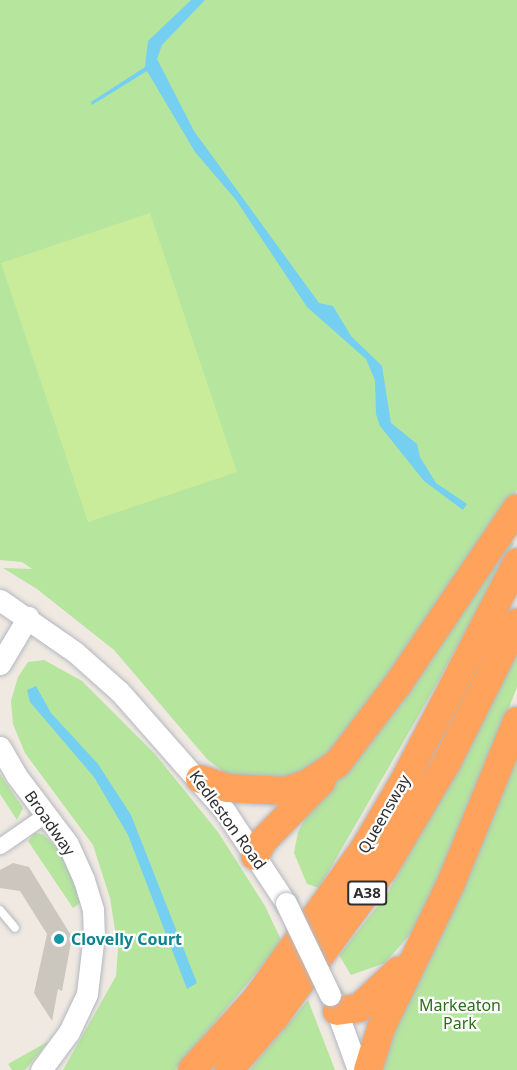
<!DOCTYPE html>
<style>
body{margin:0}
#map{position:relative;width:517px;height:1070px;overflow:hidden;background:#efe9e1;font-family:"Noto Sans",sans-serif}
div>[style]{position:absolute}
.green>*{inset:0;background:#b6e59e}
.pitch>*{inset:0;background:#c9ec9a}
.water>*{inset:0;background:#75cff0}
.building>*{inset:0;background:#cbc7bf}
.roads{filter:drop-shadow(0 0 2px #b4b7c1) drop-shadow(0 0 2px #b4b7c1)}
.lane>*{height:8px;margin:-4px;padding:0 4px;transform-origin:4px;border-radius:4px;background:#fff}
.street>*{height:15px;margin:-7.5px;padding:0 7.5px;transform-origin:7.5px;border-radius:7.5px;background:#fff}
.secondary>*{height:21px;margin:-10.5px;padding:0 10.5px;transform-origin:10.5px;border-radius:10.5px;background:#fff}
.highway>*{height:28px;margin:-14px;padding:0 14px;transform-origin:14px;border-radius:14px;background:#ffa35c}
.bridges{filter:drop-shadow(0 0 2px #b4b7c1) drop-shadow(0 0 2px #b4b7c1)}
.secondary-bridge>*{height:21px;margin:-10.5px;padding:0 10.5px;transform-origin:10.5px;border-radius:10.5px;background:#fff}
.dots>*{width:16px;height:16px;translate:-50% -50%;box-sizing:border-box;border:3px solid #fff;border-radius:50%}
span{translate:-50% -50%;white-space:nowrap;text-align:center;line-height:1.15;-webkit-text-stroke:4.5px #fff;paint-order:stroke}
.shield-label span{padding:2px 4px;background:#fff;border:2px solid;border-radius:4px;-webkit-text-stroke-width:0}
.shield-label{font-size:15px;color:#2e2e2e;font-weight:700}
.street-label{font-size:16px;color:#2e2e2e}
.culture-label{font-size:16px;color:#0d838f;font-weight:700}
.left{translate:0 -50%;text-align:left}
.park-label{font-size:16px;color:#2c6e1b}
</style>
<div id="map">
<div class="green">
<i style="clip-path:polygon(0 0,517px 0,517px 490px,336px 753px,281px 784px,225px 773px,207px 759px,114px 650px,37px 589px,3px 568px,32px 569px,22px 562px,0 560px)"></i>
<i style="clip-path:polygon(508px 540px,514px 543px,439px 680px,319px 888px,307px 884px,294px 853px,298px 832px,307px 815px)"></i>
<i style="clip-path:polygon(517px 652px,517px 687px,467px 816px,413px 931px,385px 963px,351px 975px,339px 955px,387px 894px)"></i>
<i style="clip-path:polygon(44px 660px,82px 681px,155px 754px,218px 832px,265px 906px,282px 942px,175px 1070px,63px 1070px,116px 976px,118px 949px,110px 898px,93px 845px,25px 753px,13px 724px,11px 701px,18px 677px,28px 662px)"></i>
<i style="clip-path:polygon(517px 757px,517px 1070px,380px 1070px,379px 1053px)"></i>
<i style="clip-path:polygon(0 774px,23px 808px,17px 820px,0 794px)"></i>
<i style="clip-path:polygon(35px 833px,43px 834px,61px 852px,75px 881px,80px 903px,73px 908px,28px 841px)"></i>
<i style="clip-path:polygon(308px 1000px,335px 1070px,250px 1070px,252px 1067px)"></i>
<i style="clip-path:polygon(49px 1041px,25px 1070px,12px 1070px,8px 1064px)"></i>
</div>
<div class="pitch">
<i style="clip-path:polygon(150px 213px,237px 472px,88px 522px,1px 263px)"></i>
</div>
<div class="water">
<i style="clip-path:polygon(191px 0,205px 0,162px 45px,157px 59px,194px 131px,319px 303px,333px 306px,351px 336px,382px 366px,391px 423px,417px 444px,420px 457px,436px 483px,467px 504px,463px 510px,424px 481px,380px 426px,376px 414px,375px 380px,366px 359px,307px 307px,236px 200px,195px 152px,147px 71px,92px 105px,91px 102px,145px 67px,148px 41px)"></i>
<i style="clip-path:polygon(36px 686px,51px 713px,98px 764px,131px 815px,197px 983px,187px 989px,128px 835px,94px 777px,30px 702px,27px 690px)"></i>
</div>
<div class="building">
<i style="clip-path:polygon(13px 863px,29px 867px,72px 937px,62px 991px,58px 989px,52px 1021px,34px 993px,47px 934px,20px 891px,0 888px,0 870px)"></i>
</div>
<div class="roads">
<div class="lane">
<i style="left:0;top:910px;width:23px;rotate:50deg"></i>
</div>
<div class="street">
<i style="left:0;top:846px;width:55px;rotate:-34.6deg"></i>
</div>
<div class="secondary">
<i style="left:0;top:600px;width:91px;rotate:34.7deg"></i>
<i style="left:75px;top:652px;width:60px;rotate:41.6deg"></i>
<i style="left:120px;top:692px;width:159px;rotate:48.6deg"></i>
<i style="left:225px;top:811px;width:110px;rotate:56.5deg"></i>
<i style="left:0;top:664px;width:55px;rotate:-59.2deg"></i>
<i style="left:0;top:747px;width:32px;rotate:60deg"></i>
<i style="left:16px;top:775px;width:86px;rotate:53deg"></i>
<i style="left:68px;top:844px;width:39px;rotate:66deg"></i>
<i style="left:84px;top:880px;width:31px;rotate:73deg"></i>
<i style="left:93px;top:910px;width:24px;rotate:88deg"></i>
<i style="left:94px;top:934px;width:60px;rotate:96.7deg"></i>
<i style="left:87px;top:994px;width:42px;rotate:115.3deg"></i>
<i style="left:69px;top:1032px;width:47px;rotate:126.4deg"></i>
<i style="left:332px;top:998px;width:77px;rotate:70.1deg"></i>
</div>
<div class="highway">
<i style="left:200px;top:779px;width:28px;rotate:18deg"></i>
<i style="left:227px;top:788px;width:58px;rotate:3deg"></i>
<i style="left:285px;top:791px;width:23px;rotate:-18deg"></i>
<i style="left:307px;top:784px;width:36px;rotate:-34deg"></i>
<i style="left:337px;top:764px;width:101px;rotate:-52.7deg"></i>
<i style="left:398px;top:684px;width:212px;rotate:-55.9deg"></i>
<i style="left:255px;top:856px;width:17px;rotate:-62deg"></i>
<i style="left:263px;top:841px;width:83px;rotate:-45.5deg"></i>
<i style="left:337px;top:1011px;width:22px;rotate:-8deg"></i>
<i style="left:359px;top:1008px;width:54px;rotate:-43.5deg"></i>
<i style="left:192px;top:1070px;width:97px;rotate:-47.9deg"></i>
<i style="left:257px;top:998px;width:183px;rotate:-54.3deg"></i>
<i style="left:364px;top:849px;width:79px;rotate:-59.5deg"></i>
<i style="left:404px;top:781px;width:246px;rotate:-62.6deg"></i>
<i style="left:229px;top:1070px;width:70px;rotate:-49deg"></i>
<i style="left:275px;top:1017px;width:182px;rotate:-53.7deg"></i>
<i style="left:383px;top:870px;width:126px;rotate:-59.3deg"></i>
<i style="left:447px;top:762px;width:156px;rotate:-63.3deg"></i>
<i style="left:368px;top:1070px;width:44px;rotate:-72.8deg"></i>
<i style="left:381px;top:1028px;width:161px;rotate:-64.2deg"></i>
<i style="left:451px;top:883px;width:175px;rotate:-67.8deg"></i>
</div>
</div>
<div class="bridges">
<div class="secondary-bridge">
<i style="left:286px;top:903px;width:102px;rotate:64.4deg"></i>
</div>
</div>
<div class="dots">
<i style="left:59px;top:939px;background:#0f9aa8"></i>
</div>
<div class="shield-label">
<span style="left:367px;top:893px">A38</span>
</div>
<div class="street-label">
<span style="left:384px;top:814px;rotate:-60deg">Queensway</span>
<span style="left:228px;top:820px;rotate:54deg">Kedleston Road</span>
<span style="left:50px;top:823px;rotate:55deg">Broadway</span>
</div>
<div class="culture-label">
<span class="left" style="left:71px;top:939px">Clovelly Court</span>
</div>
<div class="park-label">
<span style="left:460px;top:1014px">Markeaton<br>Park</span>
</div>
</div>
